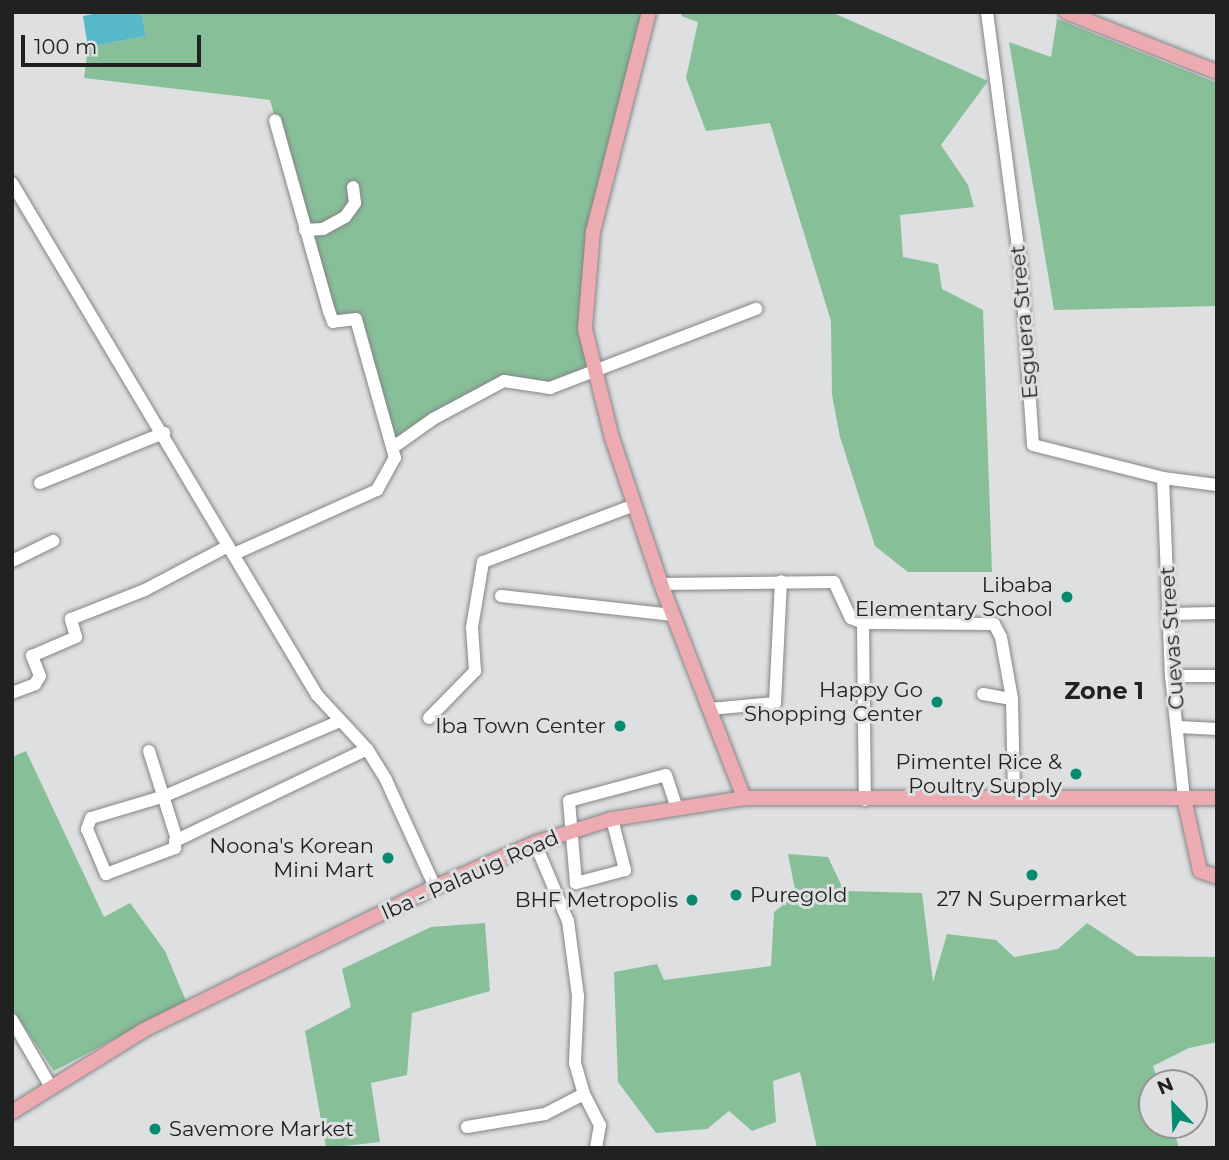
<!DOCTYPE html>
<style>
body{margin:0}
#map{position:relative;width:1229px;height:1160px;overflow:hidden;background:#dedfe1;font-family:Montserrat,sans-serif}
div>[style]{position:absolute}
.green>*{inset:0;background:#87bf98}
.water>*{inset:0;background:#56b9c7}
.roads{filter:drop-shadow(0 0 2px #838486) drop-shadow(0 0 2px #838486)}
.minor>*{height:12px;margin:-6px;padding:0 6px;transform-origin:6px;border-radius:6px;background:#fff}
.major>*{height:14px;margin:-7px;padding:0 7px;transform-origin:7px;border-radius:7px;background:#ecabb0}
.dots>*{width:19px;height:19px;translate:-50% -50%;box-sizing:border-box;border:4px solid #dedfe1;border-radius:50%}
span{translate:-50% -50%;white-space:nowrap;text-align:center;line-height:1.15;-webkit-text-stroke:6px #dedfe1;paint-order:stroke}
.street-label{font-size:21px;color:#202121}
.poi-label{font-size:21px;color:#202121}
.right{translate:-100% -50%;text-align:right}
.left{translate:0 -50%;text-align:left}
.quarter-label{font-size:24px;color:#202121;font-weight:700}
.frame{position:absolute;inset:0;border:14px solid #202121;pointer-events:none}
.north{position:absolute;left:1138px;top:1069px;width:70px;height:70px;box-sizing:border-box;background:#dedfe1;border:2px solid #929394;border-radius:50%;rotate:337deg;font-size:19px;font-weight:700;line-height:28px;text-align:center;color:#202121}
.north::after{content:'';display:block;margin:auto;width:24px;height:32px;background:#068b71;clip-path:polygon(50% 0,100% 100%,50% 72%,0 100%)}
.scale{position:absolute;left:21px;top:35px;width:180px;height:32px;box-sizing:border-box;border:4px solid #202121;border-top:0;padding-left:9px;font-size:21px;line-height:24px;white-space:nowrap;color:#202121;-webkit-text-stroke:5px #dedfe1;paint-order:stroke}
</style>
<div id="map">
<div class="green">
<i style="clip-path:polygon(141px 12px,649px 12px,586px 281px,594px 368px,550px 388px,504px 381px,395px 446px,356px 320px,333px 322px,270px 100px,84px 78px,88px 47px,146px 36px)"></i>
<i style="clip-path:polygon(683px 12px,831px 12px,988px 81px,941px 145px,968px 185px,974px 207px,900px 215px,903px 257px,938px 264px,942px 289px,983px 310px,992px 572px,908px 572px,875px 546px,840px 437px,832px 395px,831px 321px,770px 123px,706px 131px,686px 78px,698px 22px,681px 16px)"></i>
<i style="clip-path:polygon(1057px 19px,1217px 83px,1217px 306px,1054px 310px,1009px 42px,1051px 57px)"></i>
<i style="clip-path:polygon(26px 751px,104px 917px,130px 903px,165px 951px,186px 1001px,54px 1071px,12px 1009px,12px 757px)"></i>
<i style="clip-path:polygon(788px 854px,828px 857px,844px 891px,922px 893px,933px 982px,947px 934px,996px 940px,1014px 957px,1058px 949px,1087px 923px,1137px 956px,1217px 957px,1217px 1042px,1189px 1048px,1153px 1066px,1159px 1083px,1152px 1083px,1152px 1125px,1172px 1125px,1179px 1148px,817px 1148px,800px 1072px,773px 1081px,776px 1122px,752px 1131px,729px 1111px,707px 1129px,656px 1133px,618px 1082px,614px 972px,657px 964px,664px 980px,771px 966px,774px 912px,796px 895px)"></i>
<i style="clip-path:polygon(485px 923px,490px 991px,412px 1013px,407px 1075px,371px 1083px,380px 1142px,326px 1148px,305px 1031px,351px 1007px,342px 969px,431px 927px)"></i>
</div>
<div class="water">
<i style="clip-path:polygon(103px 12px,141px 12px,146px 36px,88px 47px,83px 16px)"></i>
</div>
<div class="roads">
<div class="minor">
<i style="left:987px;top:12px;width:259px;rotate:82.5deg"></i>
<i style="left:1021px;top:269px;width:176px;rotate:86.1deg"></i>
<i style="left:1033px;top:445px;width:134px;rotate:14.2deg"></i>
<i style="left:1163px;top:478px;width:54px;rotate:7.4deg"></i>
<i style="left:12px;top:183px;width:596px;rotate:59.22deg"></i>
<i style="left:317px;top:695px;width:74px;rotate:47.2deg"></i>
<i style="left:367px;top:749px;width:36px;rotate:58deg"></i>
<i style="left:386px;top:780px;width:118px;rotate:65.4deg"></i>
<i style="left:305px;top:230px;width:18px;rotate:-3deg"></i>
<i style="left:323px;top:229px;width:25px;rotate:-29deg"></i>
<i style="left:345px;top:217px;width:17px;rotate:-54deg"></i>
<i style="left:355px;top:203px;width:16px;rotate:-97deg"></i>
<i style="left:395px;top:446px;width:47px;rotate:-35.4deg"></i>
<i style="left:433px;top:419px;width:81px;rotate:-28.2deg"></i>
<i style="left:504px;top:381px;width:47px;rotate:8.7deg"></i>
<i style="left:550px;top:388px;width:221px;rotate:-21deg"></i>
<i style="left:1163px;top:478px;width:198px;rotate:87.7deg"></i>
<i style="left:1171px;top:676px;width:123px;rotate:83.9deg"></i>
<i style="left:40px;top:483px;width:134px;rotate:-22deg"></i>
<i style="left:234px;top:554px;width:157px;rotate:-24.1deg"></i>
<i style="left:377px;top:490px;width:37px;rotate:-61deg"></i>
<i style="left:395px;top:458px;width:144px;rotate:-105.7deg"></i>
<i style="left:356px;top:319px;width:23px;rotate:173deg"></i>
<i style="left:333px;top:322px;width:12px;rotate:-110deg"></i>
<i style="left:329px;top:311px;width:198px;rotate:-105.8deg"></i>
<i style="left:12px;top:561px;width:46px;rotate:-26deg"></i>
<i style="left:661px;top:584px;width:173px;rotate:-0.7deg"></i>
<i style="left:834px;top:582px;width:40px;rotate:65deg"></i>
<i style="left:851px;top:618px;width:13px;rotate:23deg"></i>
<i style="left:863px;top:623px;width:131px;rotate:0.4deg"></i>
<i style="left:994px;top:624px;width:15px;rotate:62deg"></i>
<i style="left:1001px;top:637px;width:63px;rotate:79.9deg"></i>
<i style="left:501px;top:596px;width:173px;rotate:6.3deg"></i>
<i style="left:1168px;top:614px;width:49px;rotate:-1.2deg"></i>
<i style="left:863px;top:623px;width:177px;rotate:89.4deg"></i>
<i style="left:1171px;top:676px;width:46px"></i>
<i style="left:12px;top:693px;width:25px;rotate:-21deg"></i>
<i style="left:35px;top:684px;width:9px;rotate:-58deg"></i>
<i style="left:40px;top:676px;width:22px;rotate:-112deg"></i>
<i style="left:32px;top:656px;width:48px;rotate:-23.4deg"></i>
<i style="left:76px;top:637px;width:19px;rotate:-106deg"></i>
<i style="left:71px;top:619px;width:79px;rotate:-21.4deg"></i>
<i style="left:145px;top:590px;width:94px;rotate:-27.9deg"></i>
<i style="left:983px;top:694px;width:29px;rotate:10deg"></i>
<i style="left:1012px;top:699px;width:98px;rotate:88.8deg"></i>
<i style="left:710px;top:709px;width:65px;rotate:-5.3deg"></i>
<i style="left:775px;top:703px;width:122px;rotate:-87.2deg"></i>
<i style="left:429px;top:718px;width:66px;rotate:-45.6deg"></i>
<i style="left:475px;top:671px;width:44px;rotate:-93.9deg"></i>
<i style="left:472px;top:627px;width:66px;rotate:-80.4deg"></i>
<i style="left:483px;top:562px;width:162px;rotate:-20.6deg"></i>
<i style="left:340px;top:721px;width:190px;rotate:156.8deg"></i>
<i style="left:165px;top:796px;width:77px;rotate:163.4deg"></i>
<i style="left:91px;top:818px;width:12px;rotate:110deg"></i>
<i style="left:87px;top:829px;width:49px;rotate:67.1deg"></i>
<i style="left:106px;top:874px;width:74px;rotate:-20.6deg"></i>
<i style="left:175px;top:848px;width:7px;rotate:-90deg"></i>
<i style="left:175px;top:841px;width:213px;rotate:-25.6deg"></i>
<i style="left:1179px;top:727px;width:38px;rotate:3deg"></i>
<i style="left:149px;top:751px;width:93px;rotate:72.5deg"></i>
<i style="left:612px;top:819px;width:53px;rotate:75.7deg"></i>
<i style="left:625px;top:870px;width:51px;rotate:165.1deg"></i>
<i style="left:576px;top:883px;width:82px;rotate:-94.9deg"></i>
<i style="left:569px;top:801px;width:100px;rotate:-15deg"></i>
<i style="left:666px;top:775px;width:32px;rotate:72deg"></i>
<i style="left:535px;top:843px;width:85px;rotate:67.1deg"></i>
<i style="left:568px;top:921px;width:76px;rotate:82.4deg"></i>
<i style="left:578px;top:996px;width:67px;rotate:92.6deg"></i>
<i style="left:575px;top:1063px;width:32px;rotate:74deg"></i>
<i style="left:584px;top:1094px;width:35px;rotate:63deg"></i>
<i style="left:600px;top:1125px;width:23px;rotate:100deg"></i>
<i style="left:12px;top:1020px;width:78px;rotate:59.8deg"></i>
<i style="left:467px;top:1127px;width:79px;rotate:-9.5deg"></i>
<i style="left:545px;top:1114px;width:44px;rotate:-27.1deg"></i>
</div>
<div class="major">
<i style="left:649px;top:12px;width:226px;rotate:104.3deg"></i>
<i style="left:593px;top:231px;width:98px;rotate:94.7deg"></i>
<i style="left:585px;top:329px;width:112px;rotate:76.1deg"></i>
<i style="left:612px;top:438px;width:154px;rotate:71.4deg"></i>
<i style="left:661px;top:584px;width:230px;rotate:68.8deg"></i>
<i style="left:1066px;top:12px;width:162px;rotate:21.7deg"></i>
<i style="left:1184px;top:798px;width:75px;rotate:77.6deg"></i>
<i style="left:1200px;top:871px;width:18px;rotate:19deg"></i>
<i style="left:12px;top:1112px;width:155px;rotate:-31.8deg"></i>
<i style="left:144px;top:1030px;width:324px;rotate:-26.2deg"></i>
<i style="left:435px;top:887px;width:109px;rotate:-23.7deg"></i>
<i style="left:535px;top:843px;width:81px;rotate:-17.3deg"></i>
<i style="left:612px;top:819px;width:134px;rotate:-9deg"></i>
<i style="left:744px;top:798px;width:473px"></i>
</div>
</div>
<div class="dots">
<i style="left:1067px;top:597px;background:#068b71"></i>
<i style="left:937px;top:702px;background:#068b71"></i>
<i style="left:620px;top:726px;background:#068b71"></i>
<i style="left:1076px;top:774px;background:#068b71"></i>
<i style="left:388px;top:858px;background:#068b71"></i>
<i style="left:1032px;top:875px;background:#068b71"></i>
<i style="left:736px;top:895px;background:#068b71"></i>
<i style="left:692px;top:900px;background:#068b71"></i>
<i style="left:155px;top:1129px;background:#068b71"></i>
</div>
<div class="street-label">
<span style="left:1024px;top:322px;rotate:-95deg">Esguera Street</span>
<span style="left:1172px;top:638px;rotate:-94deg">Cuevas Street</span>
<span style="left:470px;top:875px;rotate:-24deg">Iba - Palauig Road</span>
</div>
<div class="poi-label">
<span class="right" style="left:1053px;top:597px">Libaba<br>Elementary School</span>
<span class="right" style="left:923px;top:702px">Happy Go<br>Shopping Center</span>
<span class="right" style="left:606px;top:726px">Iba Town Center</span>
<span class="right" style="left:1062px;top:774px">Pimentel Rice &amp;<br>Poultry Supply</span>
<span class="right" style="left:374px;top:858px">Noona's Korean<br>Mini Mart</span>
<span class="left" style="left:750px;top:895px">Puregold</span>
<span style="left:1032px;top:899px">27 N Supermarket</span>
<span class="right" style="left:678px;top:900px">BHF Metropolis</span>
<span class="left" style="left:169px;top:1129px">Savemore Market</span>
</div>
<div class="quarter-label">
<span style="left:1104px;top:691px">Zone 1</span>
</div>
<div class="frame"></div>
<div class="north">N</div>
<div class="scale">100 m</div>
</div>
